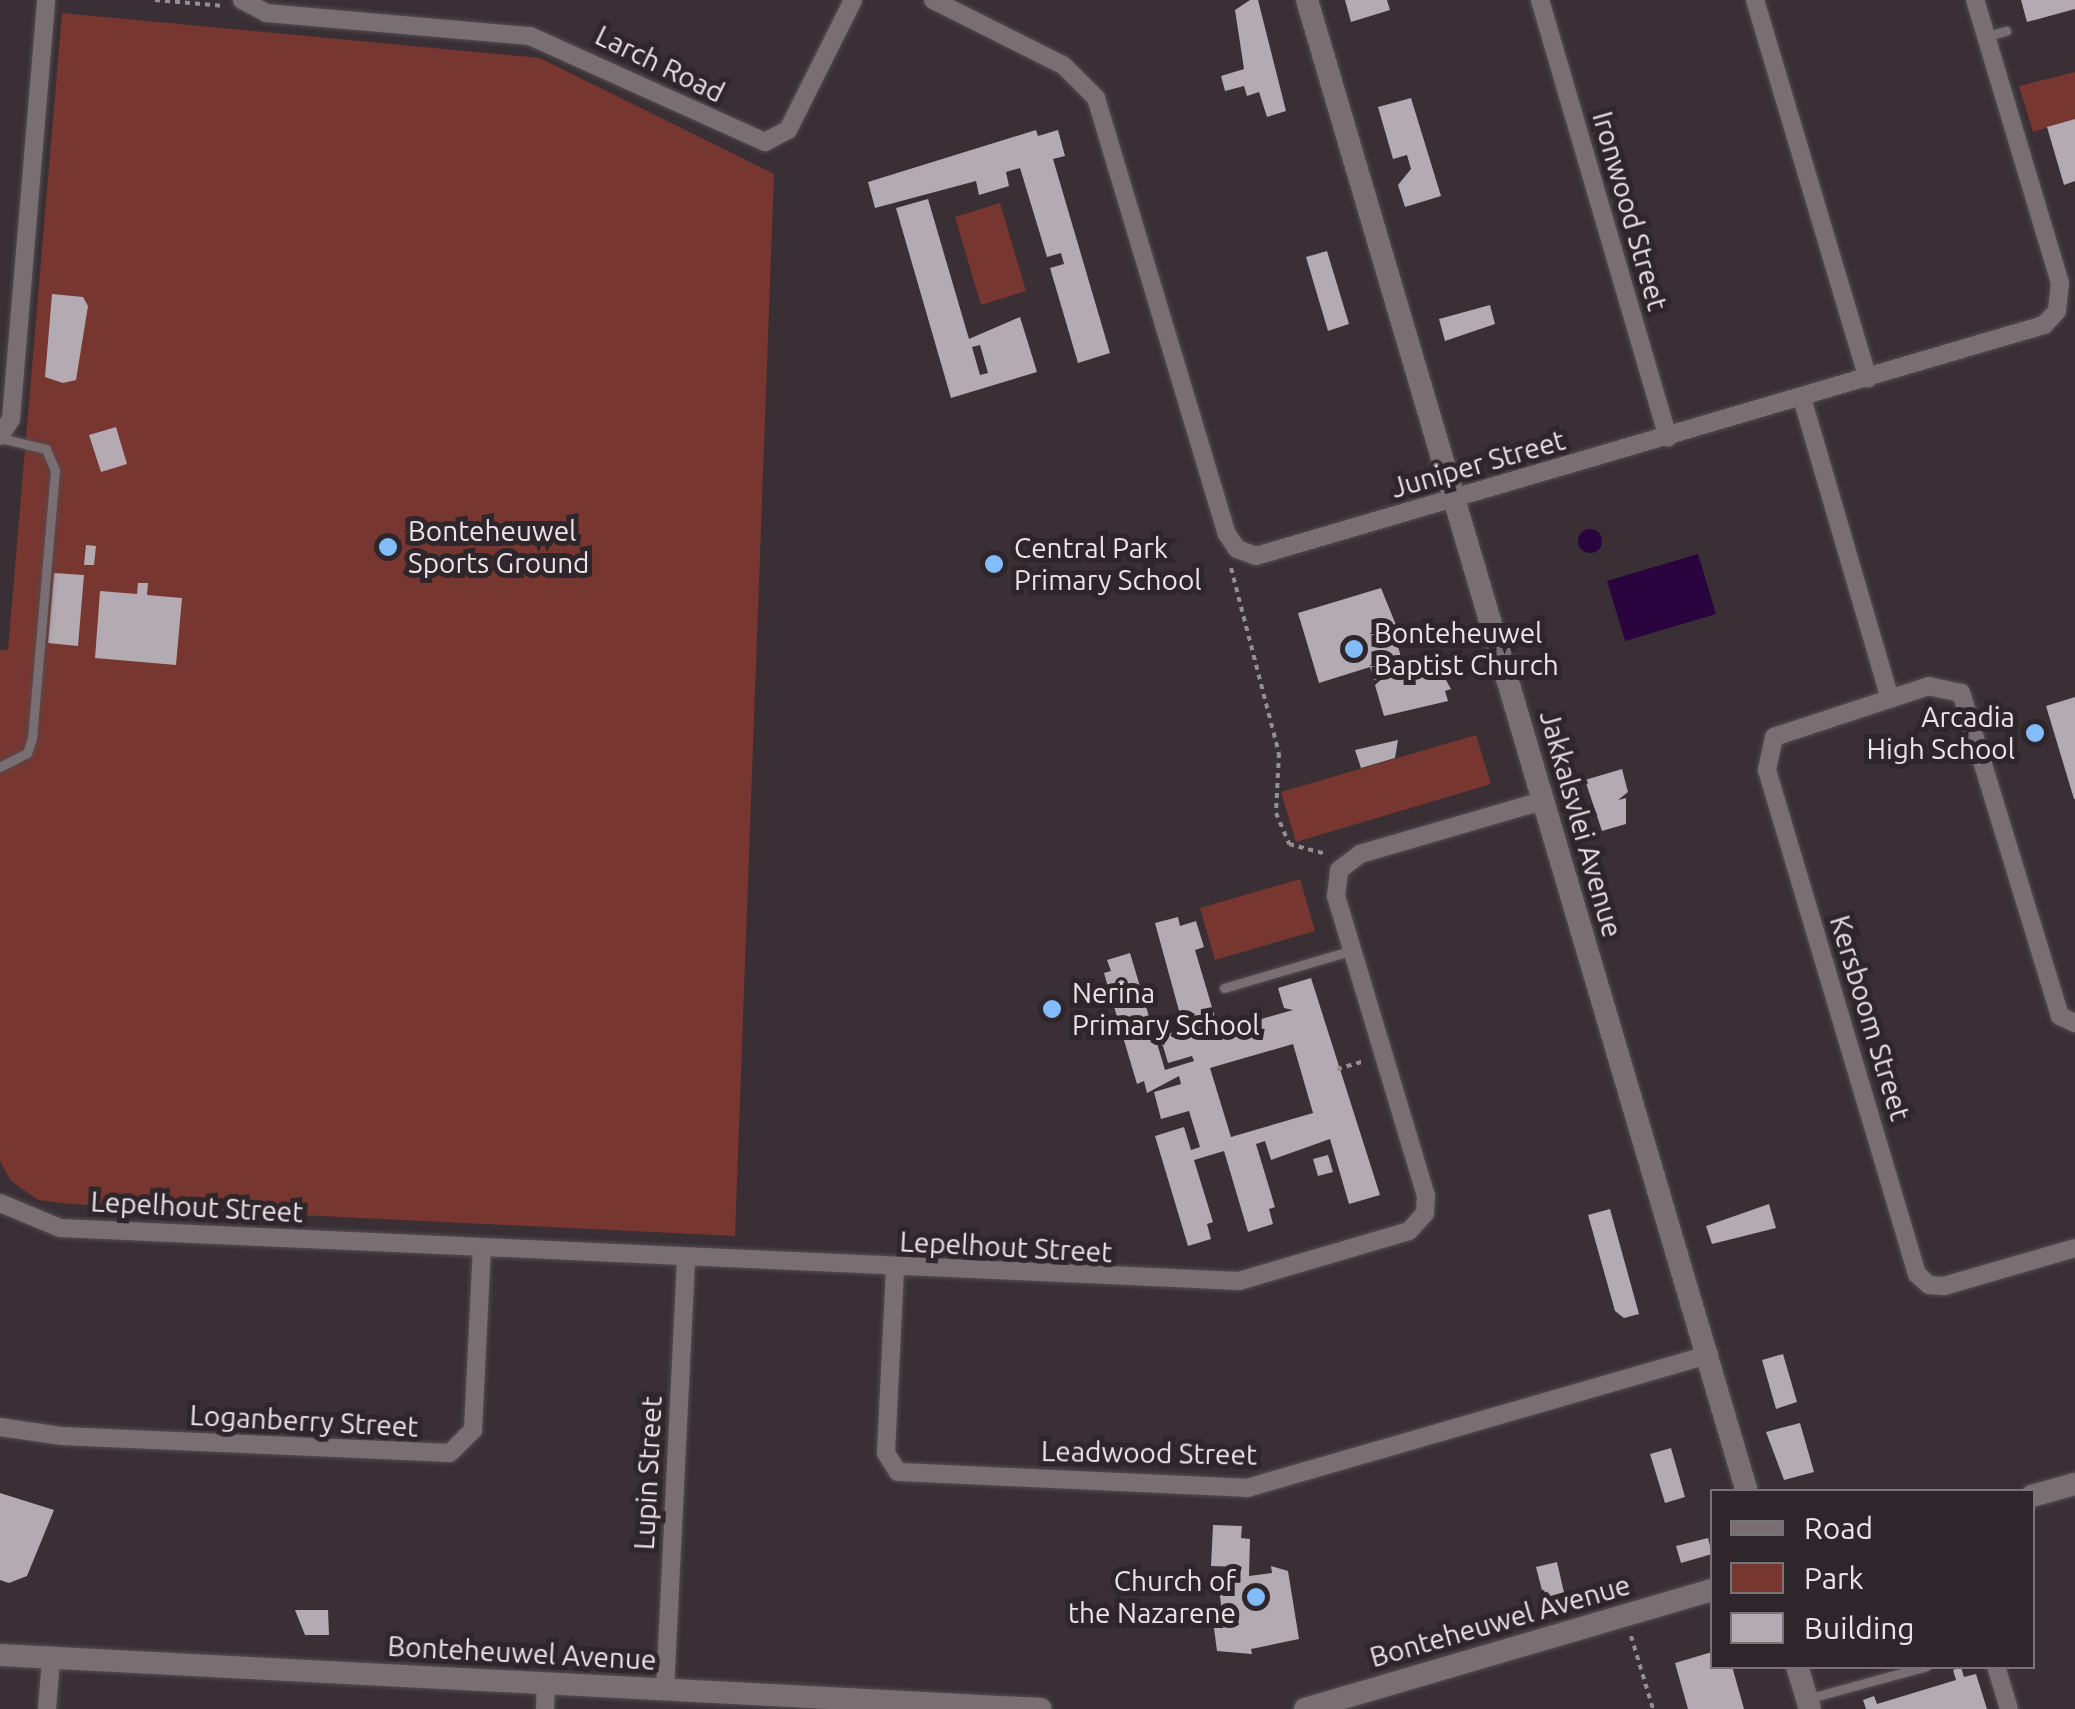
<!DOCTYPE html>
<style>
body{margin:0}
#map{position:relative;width:2075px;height:1709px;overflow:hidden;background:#392f34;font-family:Ubuntu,sans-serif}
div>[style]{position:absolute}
.green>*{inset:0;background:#783630}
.water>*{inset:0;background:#29043e}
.round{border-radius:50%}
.building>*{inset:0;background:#b3aab2}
.path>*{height:4px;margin-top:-2px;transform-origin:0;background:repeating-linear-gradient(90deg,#968e92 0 5px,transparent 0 10px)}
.roads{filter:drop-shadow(0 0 2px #554c50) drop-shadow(0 0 2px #554c50)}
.service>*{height:9px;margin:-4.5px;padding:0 4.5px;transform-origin:4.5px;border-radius:4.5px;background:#796f73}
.minor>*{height:18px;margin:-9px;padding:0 9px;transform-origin:9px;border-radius:9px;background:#796f73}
.tertiary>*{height:22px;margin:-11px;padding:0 11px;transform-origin:11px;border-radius:11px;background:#796f73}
.dots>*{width:28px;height:28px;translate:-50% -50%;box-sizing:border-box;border:5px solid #2e262a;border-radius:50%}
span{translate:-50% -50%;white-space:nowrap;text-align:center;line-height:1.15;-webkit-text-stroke:10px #2e262a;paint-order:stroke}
.street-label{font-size:28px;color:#eae4e7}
.poi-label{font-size:28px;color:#eae4e7}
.left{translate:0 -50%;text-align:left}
.right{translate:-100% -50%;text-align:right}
.legend{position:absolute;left:1710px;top:1489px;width:325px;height:180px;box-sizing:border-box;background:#2e262a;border:2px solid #797276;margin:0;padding:12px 18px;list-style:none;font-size:30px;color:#eae4e7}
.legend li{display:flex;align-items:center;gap:20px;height:50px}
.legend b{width:50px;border:2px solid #797276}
</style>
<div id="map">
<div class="green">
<i style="clip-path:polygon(62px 13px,540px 58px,774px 174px,735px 1236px,70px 1204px,38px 1200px,11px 1181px,0 1161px,0 650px,8px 650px)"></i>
<i style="clip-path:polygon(2075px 72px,2075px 119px,2033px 132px,2019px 86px)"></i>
<i style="clip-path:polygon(1000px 203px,1026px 291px,981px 305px,955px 217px)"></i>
<i style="clip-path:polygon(1476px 735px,1491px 784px,1296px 842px,1281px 792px)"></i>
<i style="clip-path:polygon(1300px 879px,1315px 931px,1215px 960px,1200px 908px)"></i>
</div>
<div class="water">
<i class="round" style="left:1578px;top:529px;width:24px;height:24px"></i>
<i style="clip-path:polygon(1698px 554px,1716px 614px,1625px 641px,1607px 581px)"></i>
</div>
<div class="building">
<i style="clip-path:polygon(1250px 0,1258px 0,1286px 111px,1267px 117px,1259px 92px,1247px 96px,1244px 86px,1225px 91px,1221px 76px,1244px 69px,1235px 10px)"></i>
<i style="clip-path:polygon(1345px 0,1387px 0,1390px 10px,1351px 22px)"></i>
<i style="clip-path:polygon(2021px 0,2075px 0,2075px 9px,2027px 22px)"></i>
<i style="clip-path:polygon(1411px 98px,1441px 196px,1405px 207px,1398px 185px,1411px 169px,1407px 155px,1393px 159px,1378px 107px)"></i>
<i style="clip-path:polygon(2075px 119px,2075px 181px,2064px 185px,2047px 127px)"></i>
<i style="clip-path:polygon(1036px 130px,1038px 136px,1058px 130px,1065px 156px,1053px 159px,1110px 353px,1078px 363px,1050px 268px,1064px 264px,1061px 253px,1047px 257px,1020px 168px,1006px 172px,1009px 186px,979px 195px,976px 181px,875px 208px,868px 182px)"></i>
<i style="clip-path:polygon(evenodd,928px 199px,969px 339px,1020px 317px,1037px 372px,951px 398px,896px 208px,928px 199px,980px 345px,988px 373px,980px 375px,972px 347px,980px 345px)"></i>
<i style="clip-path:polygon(1327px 251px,1349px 324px,1328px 331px,1306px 257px)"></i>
<i style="clip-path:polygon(52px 294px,83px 297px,88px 306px,76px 380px,63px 383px,45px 377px)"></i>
<i style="clip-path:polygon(1490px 305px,1495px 324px,1445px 341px,1439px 319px)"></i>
<i style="clip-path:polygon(116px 427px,127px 464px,101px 472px,89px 435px)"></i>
<i style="clip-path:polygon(86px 545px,96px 546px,94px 565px,84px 565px)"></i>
<i style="clip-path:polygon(54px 573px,84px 575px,78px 646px,48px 643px)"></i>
<i style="clip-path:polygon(138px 583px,148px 583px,147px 595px,182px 598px,176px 665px,95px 658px,100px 591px,137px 594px)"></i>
<i style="clip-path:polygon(1381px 588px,1400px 635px,1395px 636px,1405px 671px,1436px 662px,1451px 689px,1445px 691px,1448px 701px,1384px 716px,1375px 685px,1383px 678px,1374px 680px,1370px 667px,1319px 683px,1298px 613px)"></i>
<i style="clip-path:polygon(2075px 697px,2075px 799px,2074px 799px,2046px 706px)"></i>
<i style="clip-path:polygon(1398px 740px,1395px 758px,1361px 768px,1355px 750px)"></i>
<i style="clip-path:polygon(1622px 769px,1628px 792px,1618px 800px,1626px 798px,1626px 824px,1602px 831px,1585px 780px)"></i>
<i style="clip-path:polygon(evenodd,1178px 917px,1180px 926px,1196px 921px,1204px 947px,1195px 950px,1219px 1031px,1293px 1010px,1284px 1008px,1278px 988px,1311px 978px,1380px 1195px,1349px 1204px,1330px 1139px,1271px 1160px,1265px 1141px,1256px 1144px,1275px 1207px,1269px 1209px,1273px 1224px,1248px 1232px,1224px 1151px,1194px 1160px,1213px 1222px,1207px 1224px,1211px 1239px,1188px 1246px,1155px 1136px,1184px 1127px,1191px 1150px,1200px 1147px,1189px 1111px,1161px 1119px,1154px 1092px,1181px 1084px,1179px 1076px,1147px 1093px,1144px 1081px,1137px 1084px,1104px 973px,1111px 971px,1107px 960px,1130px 953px,1165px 1070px,1194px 1061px,1192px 1056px,1168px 1063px,1160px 1036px,1184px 1029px,1155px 923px,1178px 917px,1293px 1044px,1313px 1113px,1231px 1137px,1210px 1068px,1293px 1044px)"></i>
<i style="clip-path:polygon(1328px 1155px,1333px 1172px,1318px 1176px,1313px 1159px)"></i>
<i style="clip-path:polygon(1769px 1204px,1776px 1228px,1712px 1244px,1706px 1226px)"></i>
<i style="clip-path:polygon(1610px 1209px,1639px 1314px,1624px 1318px,1615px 1311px,1588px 1215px)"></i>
<i style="clip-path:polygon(1783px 1354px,1797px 1402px,1776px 1409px,1762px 1360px)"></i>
<i style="clip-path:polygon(1800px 1423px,1814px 1472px,1784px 1480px,1766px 1432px)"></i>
<i style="clip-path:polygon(1671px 1448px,1685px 1497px,1665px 1503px,1650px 1454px)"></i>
<i style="clip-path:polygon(0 1493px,54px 1510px,27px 1576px,9px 1583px,0 1580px)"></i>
<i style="clip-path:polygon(1213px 1525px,1242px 1526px,1241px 1538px,1250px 1539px,1249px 1576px,1272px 1573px,1271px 1566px,1288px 1571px,1299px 1639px,1251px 1649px,1252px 1654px,1217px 1651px,1213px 1621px,1223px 1620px,1218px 1581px,1237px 1578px,1238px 1567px,1211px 1566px)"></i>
<i style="clip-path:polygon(1708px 1538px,1712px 1554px,1681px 1563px,1676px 1546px)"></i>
<i style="clip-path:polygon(1557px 1562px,1565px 1597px,1545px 1602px,1536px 1567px)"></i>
<i style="clip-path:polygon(295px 1610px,328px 1610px,329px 1635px,305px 1635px)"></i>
<i style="clip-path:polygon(1712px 1652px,1712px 1666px,1732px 1666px,1744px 1709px,1688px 1709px,1675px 1663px)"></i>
<i style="clip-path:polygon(1961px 1667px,1964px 1677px,1976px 1674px,1987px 1709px,1866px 1709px,1863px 1700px,1874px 1696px,1877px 1704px,1956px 1680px,1953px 1670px)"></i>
</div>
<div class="path">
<i style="left:155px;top:0;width:70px;rotate:4.9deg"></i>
<i style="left:1231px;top:568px;width:191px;rotate:75.5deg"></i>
<i style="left:1279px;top:753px;width:60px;rotate:92.9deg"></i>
<i style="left:1276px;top:813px;width:34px;rotate:67deg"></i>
<i style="left:1289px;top:844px;width:38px;rotate:15deg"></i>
<i style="left:1337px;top:1069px;width:29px;rotate:-16deg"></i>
<i style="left:1631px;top:1636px;width:76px;rotate:73.2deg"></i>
</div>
<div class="roads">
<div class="service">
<i style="left:1988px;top:36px;width:19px;rotate:-16deg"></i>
<i style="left:0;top:438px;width:47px;rotate:13.4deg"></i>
<i style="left:46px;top:449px;width:23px;rotate:67deg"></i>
<i style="left:55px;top:470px;width:269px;rotate:94.9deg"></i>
<i style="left:32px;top:738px;width:16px;rotate:108deg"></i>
<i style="left:27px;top:753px;width:30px;rotate:153deg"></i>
<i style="left:1224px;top:988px;width:134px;rotate:-16.4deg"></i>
<i style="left:1810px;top:1698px;width:121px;rotate:-15.3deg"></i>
</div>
<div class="minor">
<i style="left:242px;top:0;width:27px;rotate:28deg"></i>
<i style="left:266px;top:13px;width:265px;rotate:5deg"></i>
<i style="left:530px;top:36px;width:258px;rotate:24.3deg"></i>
<i style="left:765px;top:142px;width:26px;rotate:-28deg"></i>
<i style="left:788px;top:130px;width:145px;rotate:-63.4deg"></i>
<i style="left:933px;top:0;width:145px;rotate:26.6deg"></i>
<i style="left:1063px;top:65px;width:47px;rotate:45deg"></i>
<i style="left:1096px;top:98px;width:455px;rotate:73.3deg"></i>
<i style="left:1227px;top:534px;width:18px;rotate:56deg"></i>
<i style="left:1237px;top:549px;width:20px;rotate:20deg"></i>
<i style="left:1256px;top:556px;width:821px;rotate:-16.34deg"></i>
<i style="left:2044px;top:325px;width:19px;rotate:-47deg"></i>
<i style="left:2057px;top:311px;width:28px;rotate:-84deg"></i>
<i style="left:2060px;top:283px;width:295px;rotate:-106.7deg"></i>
<i style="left:1540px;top:0;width:456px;rotate:73.7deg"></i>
<i style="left:1755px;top:0;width:395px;rotate:73.4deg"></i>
<i style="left:1802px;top:398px;width:313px;rotate:73.7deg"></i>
<i style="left:0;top:436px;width:20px;rotate:-57deg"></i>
<i style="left:11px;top:419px;width:420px;rotate:-85.2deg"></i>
<i style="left:2075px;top:1023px;width:17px;rotate:-155deg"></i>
<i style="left:2060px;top:1016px;width:338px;rotate:-107deg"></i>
<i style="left:1961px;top:693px;width:33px;rotate:-168deg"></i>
<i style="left:1929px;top:686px;width:163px;rotate:161.8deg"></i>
<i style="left:1774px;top:737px;width:34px;rotate:102deg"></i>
<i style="left:1767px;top:770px;width:526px;rotate:73.43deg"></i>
<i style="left:1917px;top:1274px;width:16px;rotate:43deg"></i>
<i style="left:1929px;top:1285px;width:15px;rotate:4deg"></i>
<i style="left:1944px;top:1286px;width:136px;rotate:-16.2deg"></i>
<i style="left:0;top:1203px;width:65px;rotate:22.6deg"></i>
<i style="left:60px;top:1228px;width:1180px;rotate:2.57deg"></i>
<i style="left:1239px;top:1281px;width:177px;rotate:-16.4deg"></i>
<i style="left:1409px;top:1231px;width:24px;rotate:-48deg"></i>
<i style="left:1425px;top:1213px;width:17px;rotate:-87deg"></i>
<i style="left:1426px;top:1196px;width:313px;rotate:-106.7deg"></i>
<i style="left:1336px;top:896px;width:26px;rotate:-83deg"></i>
<i style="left:1339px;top:870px;width:26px;rotate:-37deg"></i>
<i style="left:1360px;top:854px;width:191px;rotate:-16.2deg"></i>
<i style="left:895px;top:1269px;width:184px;rotate:92.8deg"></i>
<i style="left:886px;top:1453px;width:22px;rotate:58deg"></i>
<i style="left:898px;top:1472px;width:349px;rotate:2.6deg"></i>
<i style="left:1247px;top:1488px;width:481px;rotate:-16.1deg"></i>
<i style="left:0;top:1427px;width:63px;rotate:8.3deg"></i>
<i style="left:62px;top:1436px;width:388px;rotate:2.5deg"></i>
<i style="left:450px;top:1453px;width:33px;rotate:-45deg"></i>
<i style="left:473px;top:1430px;width:181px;rotate:-87.2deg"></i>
<i style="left:1996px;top:1666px;width:45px;rotate:73.2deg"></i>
<i style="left:665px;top:1690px;width:432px;rotate:-87.2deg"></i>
<i style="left:47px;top:1709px;width:49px;rotate:-85.3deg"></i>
<i style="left:545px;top:1709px;width:25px;rotate:-88deg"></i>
</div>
<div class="tertiary">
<i style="left:1307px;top:0;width:1556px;rotate:73.57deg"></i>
<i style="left:2032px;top:1496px;width:45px;rotate:-15.6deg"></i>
<i style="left:0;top:1655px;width:1042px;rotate:2.97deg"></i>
<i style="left:1797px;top:1666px;width:45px;rotate:73.2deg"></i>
<i style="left:1305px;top:1709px;width:424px;rotate:-16.3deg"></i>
</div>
</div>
<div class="dots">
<i style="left:388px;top:547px;background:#82bcfa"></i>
<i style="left:994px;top:564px;background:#82bcfa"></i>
<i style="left:1354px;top:649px;background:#82bcfa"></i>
<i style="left:2035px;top:733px;background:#82bcfa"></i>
<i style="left:1052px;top:1009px;background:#82bcfa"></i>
<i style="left:1256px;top:1597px;background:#82bcfa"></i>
</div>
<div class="street-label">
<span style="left:660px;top:64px;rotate:26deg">Larch Road</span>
<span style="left:1630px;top:211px;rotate:74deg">Ironwood Street</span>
<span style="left:1478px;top:464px;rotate:-16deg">Juniper Street</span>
<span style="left:1581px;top:824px;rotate:74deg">Jakkalsvlei Avenue</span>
<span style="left:1870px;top:1018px;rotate:73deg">Kersboom Street</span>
<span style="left:197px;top:1207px;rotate:3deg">Lepelhout Street</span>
<span style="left:1006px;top:1247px;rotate:3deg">Lepelhout Street</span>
<span style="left:304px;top:1421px;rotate:3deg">Loganberry Street</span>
<span style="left:1149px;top:1453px;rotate:1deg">Leadwood Street</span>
<span style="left:648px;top:1473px;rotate:-87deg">Lupin Street</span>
<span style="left:1500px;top:1621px;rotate:-16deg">Bonteheuwel Avenue</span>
<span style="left:522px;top:1653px;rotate:3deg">Bonteheuwel Avenue</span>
</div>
<div class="poi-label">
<span class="left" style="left:408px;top:547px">Bonteheuwel<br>Sports Ground</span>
<span class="left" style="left:1014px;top:564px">Central Park<br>Primary School</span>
<span class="left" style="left:1374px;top:649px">Bonteheuwel<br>Baptist Church</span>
<span class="right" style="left:2015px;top:733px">Arcadia<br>High School</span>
<span class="left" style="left:1072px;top:1009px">Nerina<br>Primary School</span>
<span class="right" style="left:1236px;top:1597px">Church of<br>the Nazarene</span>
</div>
<ul class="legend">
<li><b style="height:12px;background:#796f73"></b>Road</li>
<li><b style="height:28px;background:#783630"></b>Park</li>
<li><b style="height:28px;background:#b3aab2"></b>Building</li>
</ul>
</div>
